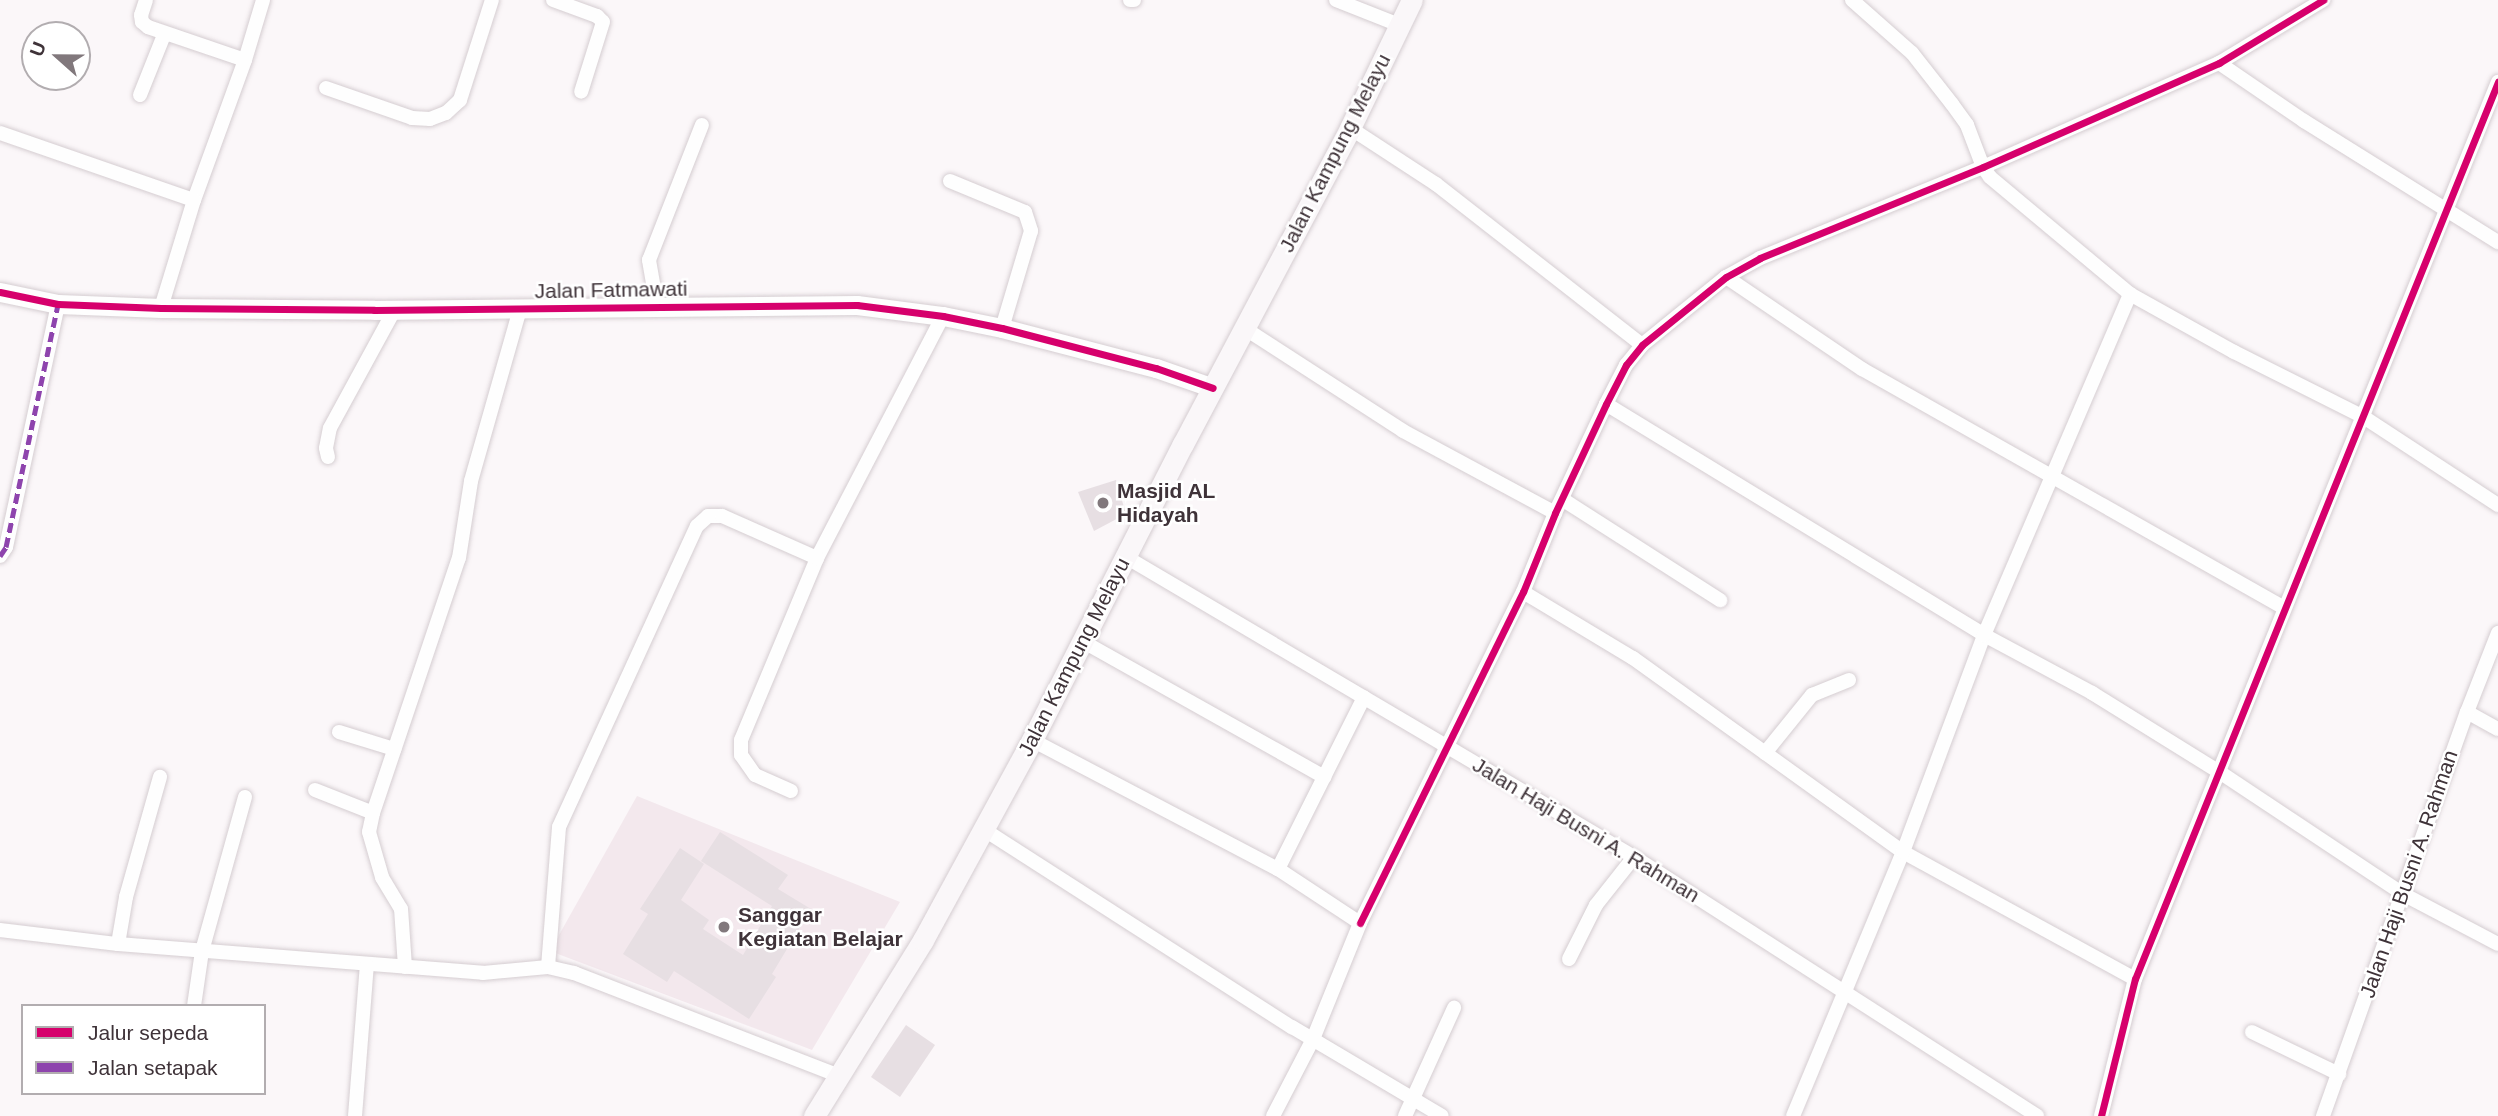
<!DOCTYPE html>
<style>
body{margin:0}
#map{position:relative;width:2498px;height:1116px;overflow:hidden;background:#fbf7f9;font-family:Helvetica,sans-serif}
div>[style]{position:absolute}
.built>*{inset:0;background:#f3e8ed}
.building>*{inset:0;background:#e7dfe3}
.roads{filter:drop-shadow(0 0 2px #d5cdd1) drop-shadow(0 0 2px #d5cdd1)}
.minor>*{height:14px;margin:-7px;padding:0 7px;transform-origin:7px;border-radius:7px;background:#fefefe}
.tertiary>*{height:19px;margin:-9.5px;padding:0 9.5px;transform-origin:9.5px;border-radius:9.5px;background:#fefefe}
.secondary>*{height:21px;margin:-10.5px;padding:0 10.5px;transform-origin:10.5px;border-radius:10.5px;background:#faf7f9}
.quiet>*{height:5px;margin-top:-2.5px;transform-origin:0;background:repeating-linear-gradient(90deg,#8e44ad 0 10px,transparent 0 15px)}
.cycleway>*{height:7px;margin:-3.5px;padding:0 3.5px;transform-origin:3.5px;border-radius:3.5px;background:#d6006c}
.dots>*{width:19px;height:19px;translate:-50% -50%;box-sizing:border-box;border:4px solid #fff;border-radius:50%}
span{translate:-50% -50%;white-space:nowrap;text-align:center;line-height:1.15;-webkit-text-stroke:5px #fff;paint-order:stroke}
.street-label{font-size:21px;color:#3f3339}
.poi-label{font-size:21px;color:#3f3339;font-weight:700}
.left{translate:0 -50%;text-align:left}
.legend{position:absolute;left:21px;top:1004px;width:245px;height:91px;box-sizing:border-box;background:#fff;border:2px solid #b2adb0;margin:0;padding:9px 12px;list-style:none;font-size:21px;color:#3f3339}
.legend li{display:flex;align-items:center;gap:14px;height:35px}
.legend b{width:35px;border:2px solid #b2adb0}
.north{position:absolute;left:21px;top:21px;width:70px;height:70px;box-sizing:border-box;background:#fff;border:2px solid #b2adb0;border-radius:50%;rotate:291deg;font-size:19px;font-weight:700;line-height:28px;text-align:center;color:#3f3339}
.north::after{content:'';display:block;margin:auto;width:24px;height:32px;background:#81787c;clip-path:polygon(50% 0,100% 100%,50% 72%,0 100%)}
</style>
<div id="map">
<div class="built">
<i style="clip-path:polygon(637px 796px,900px 902px,812px 1050px,550px 951px)"></i>
</div>
<div class="building">
<i style="clip-path:polygon(1116px 480px,1126px 514px,1094px 531px,1078px 492px)"></i>
<i style="clip-path:polygon(720px 832px,788px 875px,778px 889px,811px 909px,772px 974px,776px 977px,749px 1019px,674px 971px,667px 982px,623px 954px,648px 914px,640px 909px,680px 848px,704px 864px,681px 900px,709px 920px,703px 929px,743px 955px,772px 906px,701px 861px)"></i>
<i style="clip-path:polygon(906px 1025px,935px 1045px,900px 1097px,871px 1077px)"></i>
</div>
<div class="roads">
<div class="minor">
<i style="left:146px;top:0;width:16px;rotate:108deg"></i>
<i style="left:141px;top:15px;width:7px;rotate:82deg"></i>
<i style="left:142px;top:22px;width:8px;rotate:40deg"></i>
<i style="left:148px;top:27px;width:102px;rotate:18.8deg"></i>
<i style="left:245px;top:60px;width:149px;rotate:110deg"></i>
<i style="left:194px;top:200px;width:113px;rotate:107deg"></i>
<i style="left:553px;top:0;width:47px;rotate:20deg"></i>
<i style="left:597px;top:16px;width:8px;rotate:45deg"></i>
<i style="left:603px;top:22px;width:73px;rotate:107.4deg"></i>
<i style="left:1130px;top:0;width:4px"></i>
<i style="left:1336px;top:0;width:68px;rotate:21.6deg"></i>
<i style="left:1852px;top:0;width:80px;rotate:41.5deg"></i>
<i style="left:1912px;top:53px;width:65px;rotate:51.9deg"></i>
<i style="left:1952px;top:104px;width:26px;rotate:54deg"></i>
<i style="left:1967px;top:125px;width:45px;rotate:69.1deg"></i>
<i style="left:1983px;top:167px;width:12px;rotate:55deg"></i>
<i style="left:1990px;top:177px;width:182px;rotate:39.9deg"></i>
<i style="left:2130px;top:294px;width:119px;rotate:29.1deg"></i>
<i style="left:2234px;top:352px;width:143px;rotate:26.6deg"></i>
<i style="left:2362px;top:416px;width:163px;rotate:33.2deg"></i>
<i style="left:245px;top:60px;width:63px;rotate:-73.3deg"></i>
<i style="left:2219px;top:63px;width:103px;rotate:34.3deg"></i>
<i style="left:2304px;top:121px;width:229px;rotate:32deg"></i>
<i style="left:326px;top:88px;width:91px;rotate:19.2deg"></i>
<i style="left:412px;top:118px;width:18px;rotate:3deg"></i>
<i style="left:430px;top:119px;width:17px;rotate:-21deg"></i>
<i style="left:446px;top:113px;width:19px;rotate:-43deg"></i>
<i style="left:460px;top:100px;width:105px;rotate:-72.3deg"></i>
<i style="left:140px;top:95px;width:65px;rotate:-68.2deg"></i>
<i style="left:1350px;top:128px;width:103px;rotate:33.1deg"></i>
<i style="left:1436px;top:184px;width:261px;rotate:38deg"></i>
<i style="left:0;top:133px;width:205px;rotate:19.1deg"></i>
<i style="left:950px;top:181px;width:81px;rotate:22.5deg"></i>
<i style="left:1025px;top:212px;width:20px;rotate:72deg"></i>
<i style="left:1031px;top:231px;width:101px;rotate:106.6deg"></i>
<i style="left:1726px;top:277px;width:164px;rotate:34.1deg"></i>
<i style="left:1862px;top:369px;width:485px;rotate:29.5deg"></i>
<i style="left:657px;top:306px;width:47px;rotate:-99.9deg"></i>
<i style="left:649px;top:260px;width:145px;rotate:-68.6deg"></i>
<i style="left:1244px;top:328px;width:189px;rotate:32.9deg"></i>
<i style="left:1403px;top:431px;width:173px;rotate:28.3deg"></i>
<i style="left:1606px;top:404px;width:443px;rotate:31.4deg"></i>
<i style="left:1984px;top:635px;width:123px;rotate:28.2deg"></i>
<i style="left:2092px;top:693px;width:148px;rotate:31.8deg"></i>
<i style="left:2218px;top:771px;width:222px;rotate:33.6deg"></i>
<i style="left:2403px;top:894px;width:107px;rotate:27.8deg"></i>
<i style="left:328px;top:457px;width:9px;rotate:-103deg"></i>
<i style="left:326px;top:448px;width:20px;rotate:-79deg"></i>
<i style="left:330px;top:428px;width:136px;rotate:-61.4deg"></i>
<i style="left:1562px;top:499px;width:188px;rotate:32.6deg"></i>
<i style="left:0;top:556px;width:11px;rotate:-56deg"></i>
<i style="left:6px;top:547px;width:249px;rotate:-77.9deg"></i>
<i style="left:1126px;top:557px;width:590px;rotate:30.56deg"></i>
<i style="left:1634px;top:857px;width:479px;rotate:32.7deg"></i>
<i style="left:1523px;top:592px;width:128px;rotate:31deg"></i>
<i style="left:1633px;top:658px;width:332px;rotate:35.7deg"></i>
<i style="left:1903px;top:852px;width:264px;rotate:28.7deg"></i>
<i style="left:1082px;top:641px;width:278px;rotate:29.3deg"></i>
<i style="left:2467px;top:712px;width:35px;rotate:29deg"></i>
<i style="left:339px;top:732px;width:58px;rotate:17.2deg"></i>
<i style="left:1032px;top:740px;width:278px;rotate:27.7deg"></i>
<i style="left:1278px;top:869px;width:192px;rotate:-63.4deg"></i>
<i style="left:1765px;top:753px;width:75px;rotate:-51deg"></i>
<i style="left:1812px;top:695px;width:40px;rotate:-22deg"></i>
<i style="left:315px;top:790px;width:62px;rotate:21.6deg"></i>
<i style="left:791px;top:791px;width:39px;rotate:-156deg"></i>
<i style="left:755px;top:775px;width:24px;rotate:-125deg"></i>
<i style="left:741px;top:755px;width:15px;rotate:-90deg"></i>
<i style="left:741px;top:740px;width:197px;rotate:-67.3deg"></i>
<i style="left:817px;top:558px;width:273px;rotate:-62.5deg"></i>
<i style="left:983px;top:829px;width:367px;rotate:32.7deg"></i>
<i style="left:1292px;top:1027px;width:174px;rotate:30.7deg"></i>
<i style="left:1360px;top:923px;width:369px;rotate:-63.8deg"></i>
<i style="left:1523px;top:592px;width:85px;rotate:-67.9deg"></i>
<i style="left:1555px;top:513px;width:120px;rotate:-64.9deg"></i>
<i style="left:1606px;top:404px;width:44px;rotate:-62.9deg"></i>
<i style="left:1626px;top:365px;width:26px;rotate:-51deg"></i>
<i style="left:1642px;top:345px;width:108px;rotate:-39deg"></i>
<i style="left:1726px;top:277px;width:39px;rotate:-29deg"></i>
<i style="left:1760px;top:258px;width:241px;rotate:-22.2deg"></i>
<i style="left:1983px;top:167px;width:258px;rotate:-23.8deg"></i>
<i style="left:2219px;top:63px;width:122px;rotate:-31.2deg"></i>
<i style="left:0;top:930px;width:119px;rotate:6.8deg"></i>
<i style="left:118px;top:944px;width:366px;rotate:4.5deg"></i>
<i style="left:483px;top:973px;width:65px;rotate:-5.3deg"></i>
<i style="left:548px;top:967px;width:27px;rotate:13deg"></i>
<i style="left:574px;top:973px;width:284px;rotate:21.2deg"></i>
<i style="left:118px;top:944px;width:48px;rotate:-80.3deg"></i>
<i style="left:126px;top:897px;width:125px;rotate:-74.2deg"></i>
<i style="left:1569px;top:959px;width:60px;rotate:-63.4deg"></i>
<i style="left:1596px;top:905px;width:61px;rotate:-51.6deg"></i>
<i style="left:405px;top:967px;width:58px;rotate:-93.9deg"></i>
<i style="left:401px;top:909px;width:37px;rotate:-121deg"></i>
<i style="left:382px;top:877px;width:47px;rotate:-106.1deg"></i>
<i style="left:369px;top:832px;width:19px;rotate:-78deg"></i>
<i style="left:373px;top:813px;width:269px;rotate:-71.4deg"></i>
<i style="left:459px;top:558px;width:78px;rotate:-81.1deg"></i>
<i style="left:471px;top:481px;width:179px;rotate:-74.1deg"></i>
<i style="left:548px;top:967px;width:140px;rotate:-85.5deg"></i>
<i style="left:559px;top:827px;width:331px;rotate:-65.4deg"></i>
<i style="left:697px;top:526px;width:15px;rotate:-42deg"></i>
<i style="left:708px;top:516px;width:14px"></i>
<i style="left:722px;top:516px;width:104px;rotate:23.9deg"></i>
<i style="left:194px;top:1006px;width:56px;rotate:-81.7deg"></i>
<i style="left:202px;top:951px;width:160px;rotate:-74.4deg"></i>
<i style="left:2252px;top:1032px;width:97px;rotate:25.8deg"></i>
<i style="left:355px;top:1116px;width:151px;rotate:-85.5deg"></i>
<i style="left:1273px;top:1116px;width:87px;rotate:-62.5deg"></i>
<i style="left:1313px;top:1039px;width:125px;rotate:-67.9deg"></i>
<i style="left:1360px;top:923px;width:98px;rotate:-146.6deg"></i>
<i style="left:1405px;top:1116px;width:119px;rotate:-65.6deg"></i>
<i style="left:1793px;top:1116px;width:286px;rotate:-67.4deg"></i>
<i style="left:1903px;top:852px;width:232px;rotate:-69.5deg"></i>
<i style="left:1984px;top:635px;width:371px;rotate:-66.8deg"></i>
<i style="left:2101px;top:1116px;width:141px;rotate:-76.1deg"></i>
<i style="left:2135px;top:979px;width:968px;rotate:-67.97deg"></i>
<i style="left:2323px;top:1116px;width:429px;rotate:-70.4deg"></i>
<i style="left:2467px;top:712px;width:85px;rotate:-68.6deg"></i>
</div>
<div class="tertiary">
<i style="left:0;top:292px;width:59px;rotate:11.7deg"></i>
<i style="left:58px;top:304px;width:103px;rotate:2.2deg"></i>
<i style="left:161px;top:308px;width:213px;rotate:0.5deg"></i>
<i style="left:374px;top:310px;width:483px;rotate:-0.6deg"></i>
<i style="left:857px;top:305px;width:87px;rotate:7.3deg"></i>
<i style="left:943px;top:316px;width:60px;rotate:11.5deg"></i>
<i style="left:1002px;top:328px;width:159px;rotate:14.6deg"></i>
<i style="left:1156px;top:368px;width:60px;rotate:19.3deg"></i>
</div>
<div class="secondary">
<i style="left:814px;top:1116px;width:207px;rotate:-58.2deg"></i>
<i style="left:923px;top:940px;width:228px;rotate:-61.4deg"></i>
<i style="left:1032px;top:740px;width:332px;rotate:-63deg"></i>
<i style="left:1183px;top:444px;width:357px;rotate:-62.1deg"></i>
<i style="left:1350px;top:128px;width:142px;rotate:-64.2deg"></i>
</div>
</div>
<div class="quiet">
<i style="left:0;top:556px;width:11px;rotate:-56deg"></i>
<i style="left:6px;top:547px;width:249px;rotate:-77.9deg"></i>
</div>
<div class="cycleway">
<i style="left:0;top:292px;width:59px;rotate:11.7deg"></i>
<i style="left:58px;top:304px;width:103px;rotate:2.2deg"></i>
<i style="left:161px;top:308px;width:213px;rotate:0.5deg"></i>
<i style="left:374px;top:310px;width:483px;rotate:-0.6deg"></i>
<i style="left:857px;top:305px;width:87px;rotate:7.3deg"></i>
<i style="left:943px;top:316px;width:60px;rotate:11.5deg"></i>
<i style="left:1002px;top:328px;width:159px;rotate:14.6deg"></i>
<i style="left:1156px;top:368px;width:60px;rotate:19.3deg"></i>
<i style="left:1360px;top:923px;width:369px;rotate:-63.8deg"></i>
<i style="left:1523px;top:592px;width:85px;rotate:-67.9deg"></i>
<i style="left:1555px;top:513px;width:120px;rotate:-64.9deg"></i>
<i style="left:1606px;top:404px;width:44px;rotate:-62.9deg"></i>
<i style="left:1626px;top:365px;width:26px;rotate:-51deg"></i>
<i style="left:1642px;top:345px;width:108px;rotate:-39deg"></i>
<i style="left:1726px;top:277px;width:39px;rotate:-29deg"></i>
<i style="left:1760px;top:258px;width:241px;rotate:-22.2deg"></i>
<i style="left:1983px;top:167px;width:258px;rotate:-23.8deg"></i>
<i style="left:2219px;top:63px;width:122px;rotate:-31.2deg"></i>
<i style="left:2101px;top:1116px;width:141px;rotate:-76.1deg"></i>
<i style="left:2135px;top:979px;width:968px;rotate:-67.97deg"></i>
</div>
<div class="dots">
<i style="left:1103px;top:503px;background:#81787c"></i>
<i style="left:724px;top:927px;background:#81787c"></i>
</div>
<div class="street-label">
<span style="left:1335px;top:153px;rotate:-63deg">Jalan Kampung Melayu</span>
<span style="left:611px;top:290px;rotate:-1deg">Jalan Fatmawati</span>
<span style="left:1074px;top:657px;rotate:-63deg">Jalan Kampung Melayu</span>
<span style="left:1586px;top:830px;rotate:31deg">Jalan Haji Busni A. Rahman</span>
<span style="left:2409px;top:874px;rotate:-71deg">Jalan Haji Busni A. Rahman</span>
</div>
<div class="poi-label">
<span class="left" style="left:1117px;top:503px">Masjid AL<br>Hidayah</span>
<span class="left" style="left:738px;top:927px">Sanggar<br>Kegiatan Belajar</span>
</div>
<ul class="legend">
<li><b style="height:9px;background:#d6006c"></b>Jalur sepeda</li>
<li><b style="height:9px;background:#8e44ad"></b>Jalan setapak</li>
</ul>
<div class="north">U</div>
</div>
